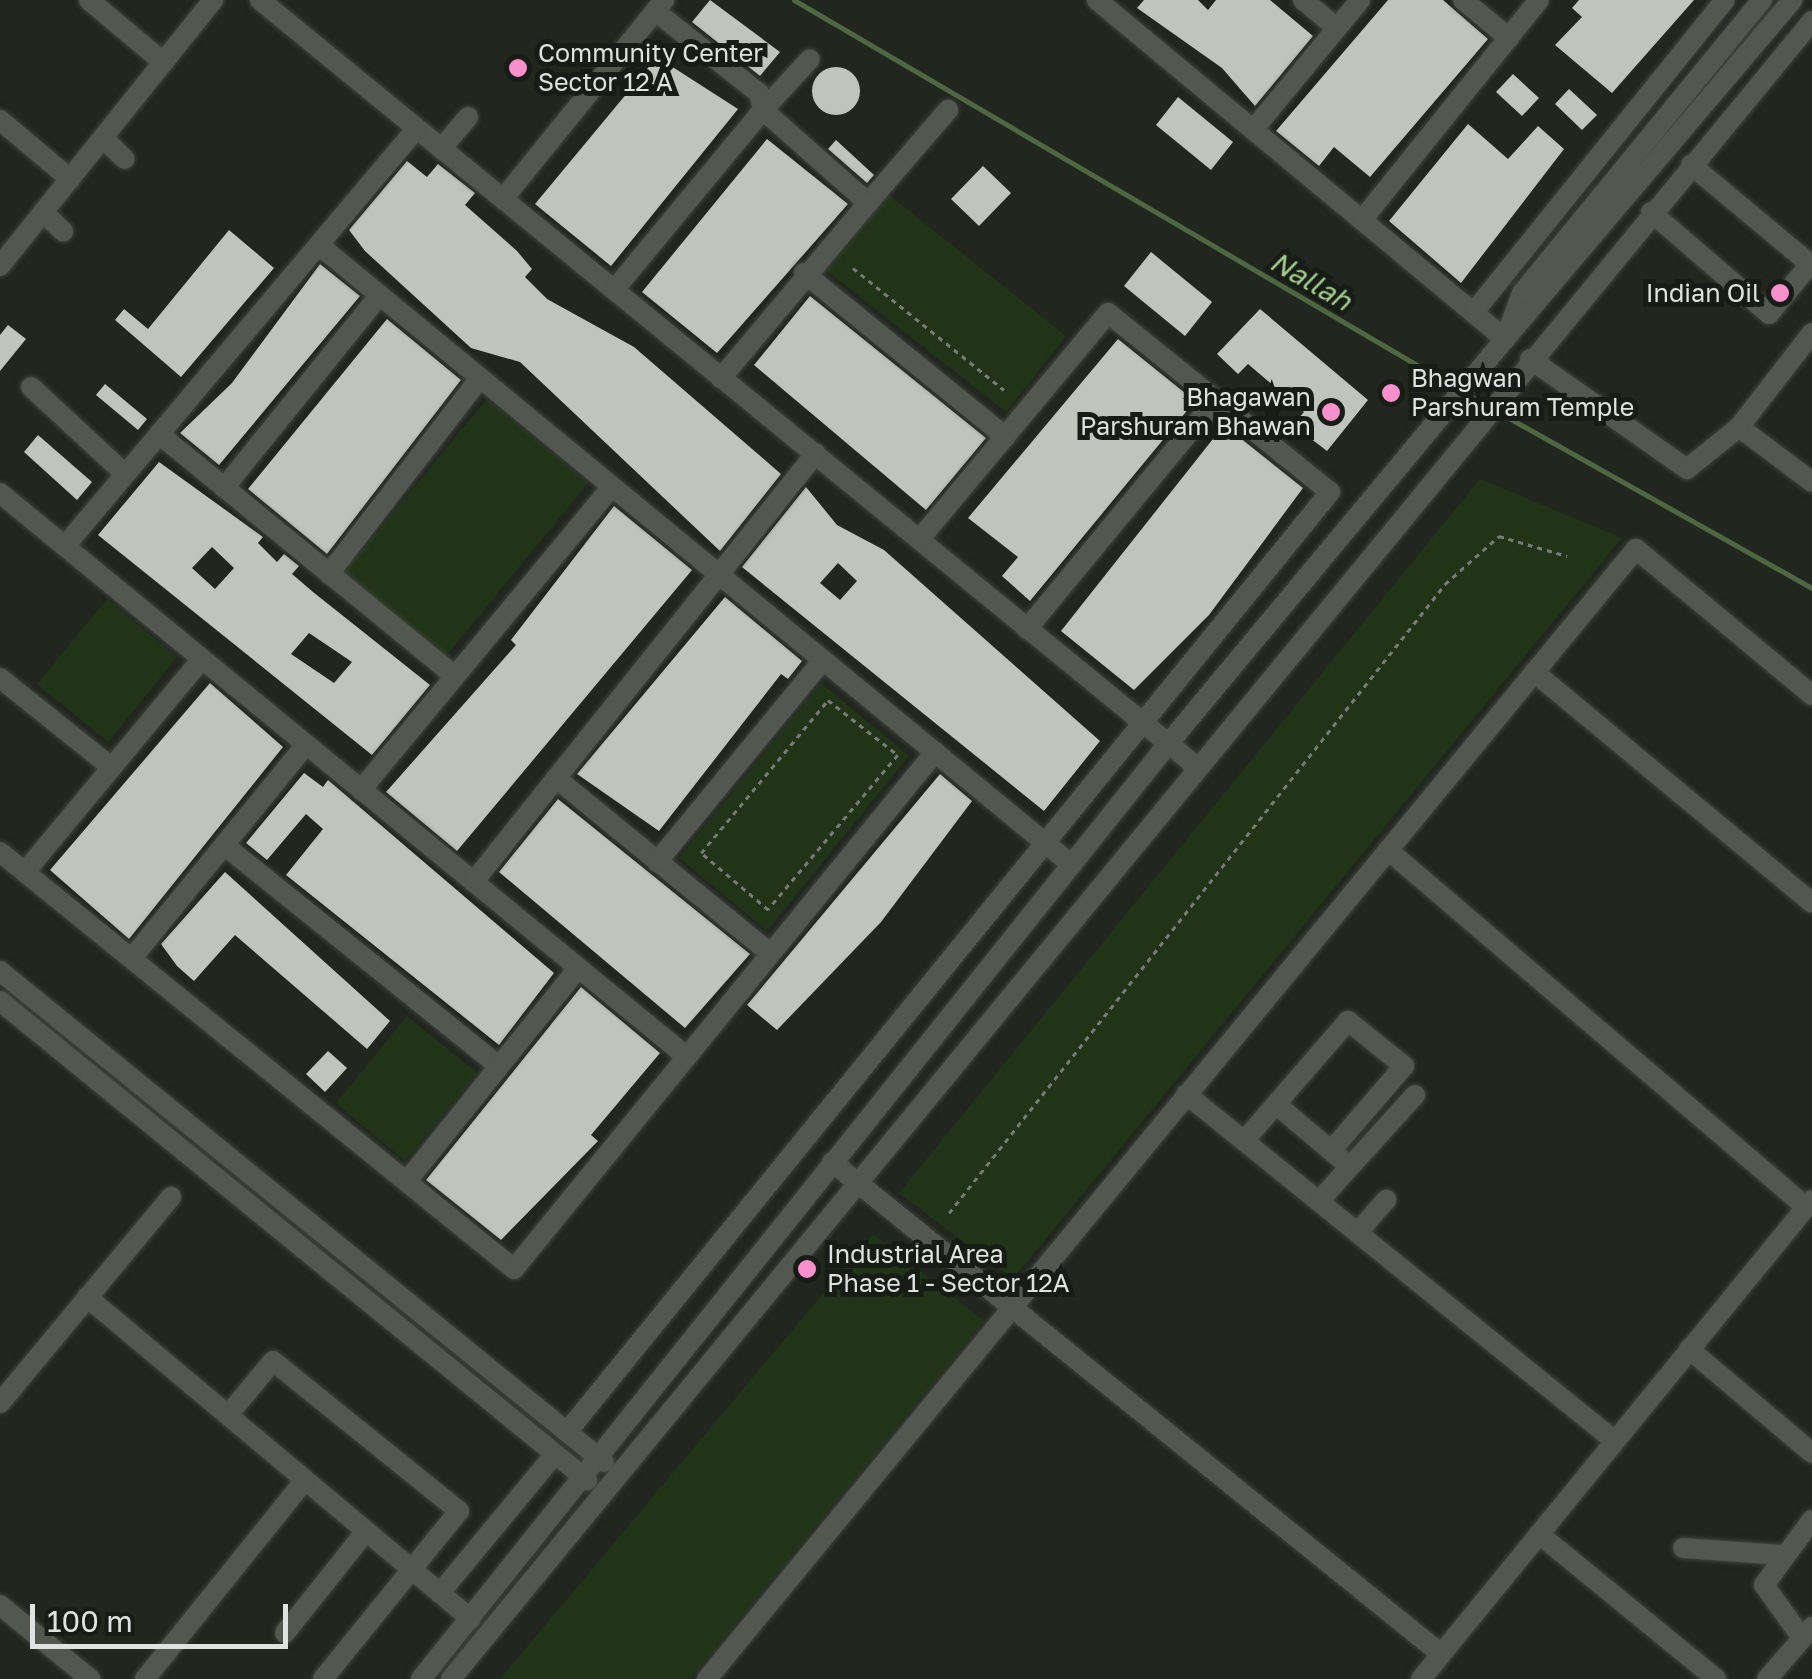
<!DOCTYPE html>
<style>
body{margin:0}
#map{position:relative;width:1812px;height:1679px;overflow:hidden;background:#21261f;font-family:"Golos Text",sans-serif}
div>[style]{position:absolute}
.green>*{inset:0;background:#223418}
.stream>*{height:5px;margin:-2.5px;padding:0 2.5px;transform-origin:2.5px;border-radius:2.5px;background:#4f6642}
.building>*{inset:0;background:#bfc5bc}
.round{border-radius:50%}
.path>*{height:2.5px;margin-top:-1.25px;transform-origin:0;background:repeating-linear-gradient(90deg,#777b75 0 5px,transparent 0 10px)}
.roads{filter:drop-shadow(0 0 2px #3e423c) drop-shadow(0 0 2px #3e423c)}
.minor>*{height:20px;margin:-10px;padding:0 10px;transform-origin:10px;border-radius:10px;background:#525750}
.dots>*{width:28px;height:28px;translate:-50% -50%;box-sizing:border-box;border:5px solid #181c16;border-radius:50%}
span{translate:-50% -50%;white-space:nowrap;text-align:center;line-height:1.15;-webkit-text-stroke:10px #181c16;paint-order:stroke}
.poi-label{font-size:25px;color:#dfe2de}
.left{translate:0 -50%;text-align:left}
.right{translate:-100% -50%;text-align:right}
.water-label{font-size:28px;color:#a5cc90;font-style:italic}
.scale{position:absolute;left:30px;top:1604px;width:258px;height:45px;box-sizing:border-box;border:5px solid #dfe2de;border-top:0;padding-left:12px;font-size:30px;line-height:35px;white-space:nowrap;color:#dfe2de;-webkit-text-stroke:8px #181c16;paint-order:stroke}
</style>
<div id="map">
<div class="green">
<i style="clip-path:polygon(888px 194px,1066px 336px,1006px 412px,827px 271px)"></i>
<i style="clip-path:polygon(487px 399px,588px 483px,446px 656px,344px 572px)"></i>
<i style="clip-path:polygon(1480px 479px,1622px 538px,1013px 1279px,899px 1193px)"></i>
<i style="clip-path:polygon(107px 599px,177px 657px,108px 742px,37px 684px)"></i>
<i style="clip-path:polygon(821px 683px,909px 756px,767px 931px,679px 858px)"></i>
<i style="clip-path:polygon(407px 1016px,477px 1073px,405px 1161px,336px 1103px)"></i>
<i style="clip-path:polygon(873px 1234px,984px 1321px,690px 1679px,500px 1679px)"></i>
</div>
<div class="stream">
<i style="left:794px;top:0;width:767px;rotate:30.37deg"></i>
<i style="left:1465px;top:393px;width:30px;rotate:28deg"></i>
<i style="left:1500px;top:413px;width:358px;rotate:29.3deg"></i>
</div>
<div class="building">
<i style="clip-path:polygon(710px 0,780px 52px,760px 76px,692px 22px)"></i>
<i style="clip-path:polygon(1144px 0,1198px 0,1208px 10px,1216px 0,1270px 0,1313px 36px,1255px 106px,1222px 68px,1137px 8px)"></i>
<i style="clip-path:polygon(1388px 0,1443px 0,1488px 39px,1370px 177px,1334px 147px,1319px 166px,1276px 131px)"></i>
<i style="clip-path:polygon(1579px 0,1694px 0,1612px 93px,1555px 45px,1582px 17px,1572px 8px)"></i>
<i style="clip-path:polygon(657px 57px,738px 109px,611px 266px,535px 204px)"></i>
<i class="round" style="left:812px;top:67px;width:48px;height:48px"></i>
<i style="clip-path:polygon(1513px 74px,1539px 98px,1522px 116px,1496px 92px)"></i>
<i style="clip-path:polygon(1569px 89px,1597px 115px,1582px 130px,1555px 104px)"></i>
<i style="clip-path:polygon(1178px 97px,1233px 142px,1211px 170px,1156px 125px)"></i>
<i style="clip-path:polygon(1468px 124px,1508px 159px,1538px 126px,1564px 149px,1461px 283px,1389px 221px)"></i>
<i style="clip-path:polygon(767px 139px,848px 204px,717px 353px,642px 292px)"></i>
<i style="clip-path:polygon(836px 140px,874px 175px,867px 183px,828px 149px)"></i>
<i style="clip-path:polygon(407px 161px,427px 177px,438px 164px,475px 193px,465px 205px,517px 251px,532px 269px,525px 277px,547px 299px,634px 347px,781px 474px,720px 551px,520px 362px,471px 348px,365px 251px,349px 230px)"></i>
<i style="clip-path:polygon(983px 166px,1011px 193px,979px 226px,951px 199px)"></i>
<i style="clip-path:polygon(229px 230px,274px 268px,181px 377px,115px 320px,124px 309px,148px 329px)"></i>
<i style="clip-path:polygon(1151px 252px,1212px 302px,1185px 336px,1124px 286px)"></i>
<i style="clip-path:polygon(320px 264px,360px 296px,219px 465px,180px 433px,232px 383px)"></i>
<i style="clip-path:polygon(810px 296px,986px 438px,926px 510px,754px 365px)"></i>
<i style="clip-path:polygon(1260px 309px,1368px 400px,1327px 451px,1293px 425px,1304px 412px,1248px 364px,1238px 374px,1217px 354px)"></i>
<i style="clip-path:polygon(387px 319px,461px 380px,327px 554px,248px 489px)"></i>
<i style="clip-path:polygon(8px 325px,26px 339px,0 371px,0 335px)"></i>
<i style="clip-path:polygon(1118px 339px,1195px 401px,1030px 601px,1002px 576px,1018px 557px,968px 518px)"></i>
<i style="clip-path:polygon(105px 384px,147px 419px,138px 430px,96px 395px)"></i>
<i style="clip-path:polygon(1224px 425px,1303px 488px,1209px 615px,1134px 690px,1061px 631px)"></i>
<i style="clip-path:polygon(38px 435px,92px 482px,77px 500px,24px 452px)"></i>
<i style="clip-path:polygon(evenodd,159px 462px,263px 537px,258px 543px,277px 562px,284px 554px,299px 566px,292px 574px,313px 592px,430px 685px,372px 755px,98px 535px,159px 462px,212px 547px,234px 568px,215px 589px,192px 568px,212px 547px,159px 462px,309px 633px,352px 662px,334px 683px,291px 654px,309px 633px)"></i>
<i style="clip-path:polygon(evenodd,806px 487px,837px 525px,884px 550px,1100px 741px,1044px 811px,742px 567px,806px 487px,838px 563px,857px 581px,840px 600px,820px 583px,838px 563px)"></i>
<i style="clip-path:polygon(614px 506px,692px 570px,457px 851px,386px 792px,516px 645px,511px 640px)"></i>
<i style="clip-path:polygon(725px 597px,802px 661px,788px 679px,781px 674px,659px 831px,577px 774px)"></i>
<i style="clip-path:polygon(210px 683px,283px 747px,129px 939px,50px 870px)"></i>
<i style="clip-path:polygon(304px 773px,323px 787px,328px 780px,554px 973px,499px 1045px,286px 875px,323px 829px,306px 814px,267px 860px,246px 843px)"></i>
<i style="clip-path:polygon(940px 774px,972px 801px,881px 922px,777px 1030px,747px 1005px)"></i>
<i style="clip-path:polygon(558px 799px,750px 954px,685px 1028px,499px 872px)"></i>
<i style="clip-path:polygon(225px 872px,390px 1021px,367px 1049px,235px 935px,194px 981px,177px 966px,161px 944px)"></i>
<i style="clip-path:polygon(581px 987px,660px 1053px,591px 1135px,598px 1141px,501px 1240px,426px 1180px)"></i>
<i style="clip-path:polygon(328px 1051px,347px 1068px,325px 1092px,306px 1074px)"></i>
</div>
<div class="path">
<i style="left:853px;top:268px;width:194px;rotate:38.9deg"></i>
<i style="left:828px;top:700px;width:89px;rotate:38.2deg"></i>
<i style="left:898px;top:755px;width:202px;rotate:130deg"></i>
<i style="left:768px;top:910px;width:88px;rotate:-139.6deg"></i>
<i style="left:701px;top:853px;width:199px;rotate:-50.3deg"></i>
<i style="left:949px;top:1213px;width:801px;rotate:-51.74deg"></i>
<i style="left:1445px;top:584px;width:72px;rotate:-41.6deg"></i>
<i style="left:1499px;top:536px;width:71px;rotate:16.4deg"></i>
</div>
<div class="roads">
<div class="minor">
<i style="left:89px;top:0;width:97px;rotate:40deg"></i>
<i style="left:260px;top:0;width:1209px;rotate:39.3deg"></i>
<i style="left:1097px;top:0;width:530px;rotate:39.72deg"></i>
<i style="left:1505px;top:339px;width:444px;rotate:-49.7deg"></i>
<i style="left:1303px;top:0;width:44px;rotate:39.5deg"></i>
<i style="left:1463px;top:0;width:60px;rotate:39.6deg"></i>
<i style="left:655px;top:11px;width:132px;rotate:38.3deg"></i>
<i style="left:759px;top:93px;width:17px;rotate:77deg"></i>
<i style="left:763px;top:110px;width:69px;rotate:-47.3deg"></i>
<i style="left:0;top:120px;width:92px;rotate:40.1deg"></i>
<i style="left:1253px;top:130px;width:168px;rotate:-50.5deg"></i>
<i style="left:103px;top:138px;width:30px;rotate:44deg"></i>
<i style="left:441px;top:149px;width:42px;rotate:-49.8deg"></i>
<i style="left:503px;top:199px;width:256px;rotate:-51deg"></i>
<i style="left:868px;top:203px;width:123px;rotate:-49.3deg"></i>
<i style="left:43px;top:212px;width:28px;rotate:44deg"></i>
<i style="left:1651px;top:212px;width:156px;rotate:40.8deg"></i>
<i style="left:1769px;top:314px;width:65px;rotate:-50.6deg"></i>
<i style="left:1810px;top:264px;width:155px;rotate:-140.2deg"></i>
<i style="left:1362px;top:220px;width:282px;rotate:-51.2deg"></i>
<i style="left:320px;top:246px;width:974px;rotate:39.46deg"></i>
<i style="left:0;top:266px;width:341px;rotate:-51.3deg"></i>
<i style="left:804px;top:273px;width:260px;rotate:39.1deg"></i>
<i style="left:614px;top:290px;width:234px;rotate:-50.4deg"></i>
<i style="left:763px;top:110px;width:140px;rotate:41.5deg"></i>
<i style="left:868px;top:203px;width:229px;rotate:130deg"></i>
<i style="left:1474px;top:312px;width:400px;rotate:-51.2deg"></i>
<i style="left:1812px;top:333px;width:119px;rotate:127.8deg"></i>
<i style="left:1739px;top:427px;width:91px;rotate:37deg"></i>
<i style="left:1530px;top:359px;width:192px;rotate:35deg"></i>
<i style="left:1687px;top:469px;width:67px;rotate:-38.9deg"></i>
<i style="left:31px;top:387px;width:128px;rotate:42.8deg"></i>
<i style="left:159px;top:434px;width:382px;rotate:39.3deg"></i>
<i style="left:224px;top:488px;width:248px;rotate:-51.1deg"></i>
<i style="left:0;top:493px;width:887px;rotate:39.38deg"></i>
<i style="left:65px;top:546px;width:546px;rotate:-49.9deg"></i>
<i style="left:329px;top:574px;width:247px;rotate:-52.4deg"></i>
<i style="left:1027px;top:629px;width:297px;rotate:-50.5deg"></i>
<i style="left:1534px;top:672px;width:361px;rotate:39.7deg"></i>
<i style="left:0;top:678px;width:142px;rotate:38.7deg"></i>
<i style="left:556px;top:778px;width:276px;rotate:39.3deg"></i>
<i style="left:361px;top:790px;width:393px;rotate:-50.4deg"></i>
<i style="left:224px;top:845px;width:353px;rotate:38.8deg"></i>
<i style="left:1388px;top:850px;width:550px;rotate:40.5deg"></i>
<i style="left:0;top:852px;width:662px;rotate:39.05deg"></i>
<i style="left:514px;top:1269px;width:667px;rotate:-50.84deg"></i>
<i style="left:657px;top:862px;width:261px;rotate:-50.6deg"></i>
<i style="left:25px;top:872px;width:277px;rotate:-50.3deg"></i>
<i style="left:475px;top:880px;width:546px;rotate:-51.39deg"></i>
<i style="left:132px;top:958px;width:275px;rotate:-50.8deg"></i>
<i style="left:0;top:971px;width:778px;rotate:39.11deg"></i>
<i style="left:0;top:1001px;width:758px;rotate:39.21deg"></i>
<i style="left:1186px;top:1094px;width:552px;rotate:38.97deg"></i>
<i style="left:1277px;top:1105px;width:85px;rotate:40.2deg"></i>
<i style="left:1244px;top:1141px;width:159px;rotate:-49.1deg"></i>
<i style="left:1348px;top:1021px;width:72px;rotate:38.8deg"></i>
<i style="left:1404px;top:1066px;width:112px;rotate:130.7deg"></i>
<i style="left:832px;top:1162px;width:783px;rotate:38.93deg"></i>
<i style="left:407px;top:1181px;width:273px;rotate:-51.2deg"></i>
<i style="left:1319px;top:1201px;width:143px;rotate:-47.8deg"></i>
<i style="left:1358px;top:1232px;width:43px;rotate:-48.8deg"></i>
<i style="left:87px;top:1297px;width:501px;rotate:39.98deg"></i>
<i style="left:1689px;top:1349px;width:161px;rotate:40.2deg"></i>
<i style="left:0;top:1403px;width:268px;rotate:-50.3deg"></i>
<i style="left:228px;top:1415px;width:70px;rotate:-50.2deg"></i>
<i style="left:273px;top:1361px;width:239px;rotate:38.9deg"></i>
<i style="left:459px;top:1511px;width:216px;rotate:129deg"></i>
<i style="left:567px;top:1432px;width:1211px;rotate:-50.93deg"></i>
<i style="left:1330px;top:492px;width:285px;rotate:-141.1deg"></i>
<i style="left:1108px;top:313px;width:295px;rotate:129.8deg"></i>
<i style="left:1539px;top:1534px;width:229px;rotate:39.3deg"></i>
<i style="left:1683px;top:1548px;width:99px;rotate:4deg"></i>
<i style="left:440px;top:1593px;width:180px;rotate:-50.4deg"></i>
<i style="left:0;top:1605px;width:117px;rotate:39.4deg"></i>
<i style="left:285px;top:1633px;width:130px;rotate:-51.5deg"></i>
<i style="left:1802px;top:1638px;width:65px;rotate:-125.6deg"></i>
<i style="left:1764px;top:1585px;width:81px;rotate:-53.6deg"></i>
<i style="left:145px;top:1679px;width:255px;rotate:-51.2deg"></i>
<i style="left:421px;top:1679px;width:1197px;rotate:-51.38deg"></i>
<i style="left:1168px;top:744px;width:527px;rotate:-50.24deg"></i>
<i style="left:1505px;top:339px;width:49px;rotate:-69.7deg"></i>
<i style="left:1522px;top:293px;width:379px;rotate:-50.7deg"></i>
<i style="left:451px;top:1679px;width:2145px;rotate:-50.62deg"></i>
<i style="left:707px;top:1679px;width:1463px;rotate:-50.58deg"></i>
<i style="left:1636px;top:549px;width:229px;rotate:39.7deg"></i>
<i style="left:1421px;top:1679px;width:618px;rotate:-50.78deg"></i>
<i style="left:1767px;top:1679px;width:69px;rotate:-49.1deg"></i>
</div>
</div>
<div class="dots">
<i style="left:518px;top:68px;background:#f890cd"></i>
<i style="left:1780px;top:293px;background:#f890cd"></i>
<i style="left:1391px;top:393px;background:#f890cd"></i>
<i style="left:1331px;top:412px;background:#f890cd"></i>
<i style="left:807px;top:1269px;background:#f890cd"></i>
</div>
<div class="poi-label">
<span class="left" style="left:538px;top:68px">Community Center<br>Sector 12 A</span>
<span class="right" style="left:1760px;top:293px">Indian Oil</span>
<span class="left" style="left:1411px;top:393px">Bhagwan<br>Parshuram Temple</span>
<span class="right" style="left:1311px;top:412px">Bhagawan<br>Parshuram Bhawan</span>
<span class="left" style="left:827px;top:1269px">Industrial Area<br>Phase 1 - Sector 12A</span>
</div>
<div class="water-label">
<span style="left:1311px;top:281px;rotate:30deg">Nallah</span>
</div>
<div class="scale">100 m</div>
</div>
